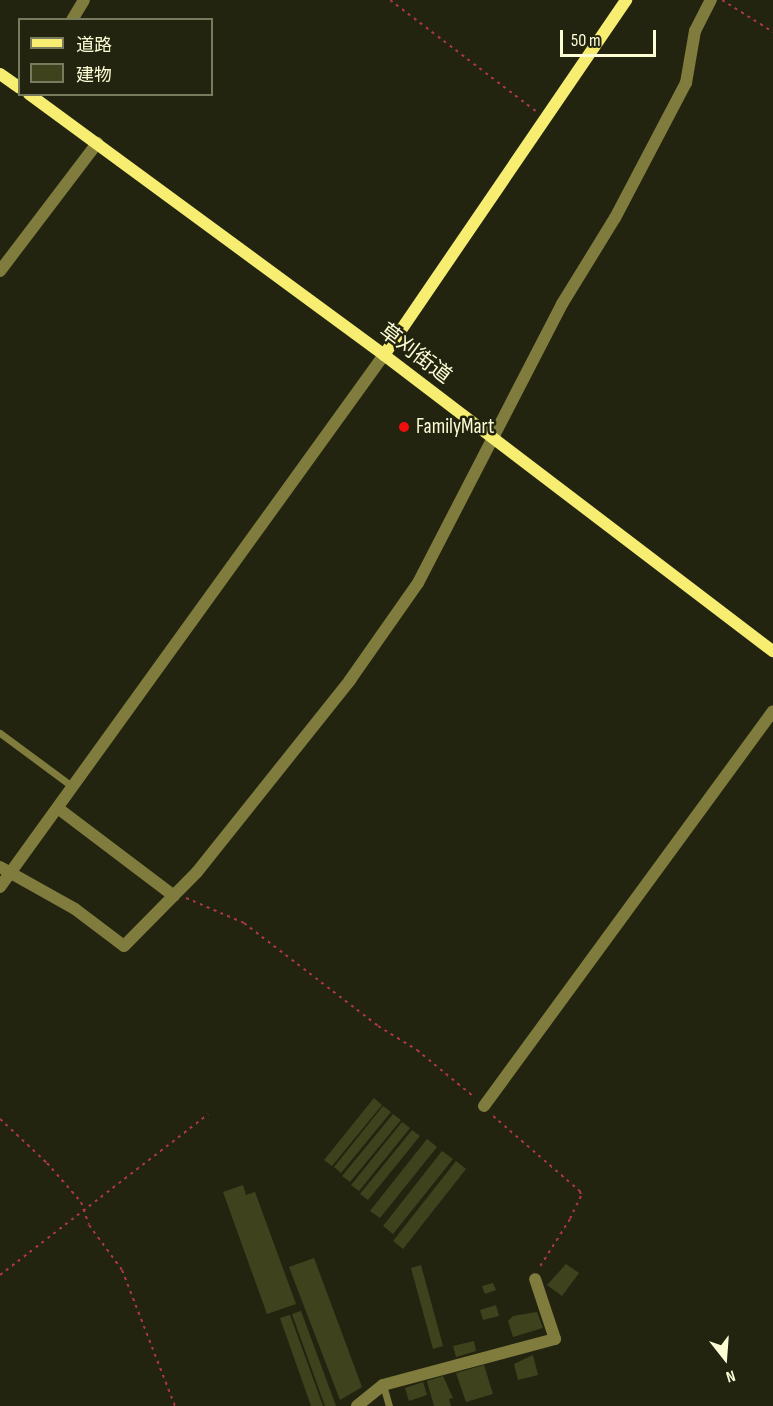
<!DOCTYPE html>
<meta charset="utf-8">
<style>
body{margin:0}
#map{position:relative;width:773px;height:1406px;overflow:hidden;background:#222410;font-family:"Sofia Sans Condensed","Noto Sans JP",sans-serif}
div>[style]{position:absolute}
.building>*{inset:0;background:#3f431d}
.path>*{height:2px;margin-top:-1px;transform-origin:0;background:repeating-linear-gradient(90deg,#af3649 0 3px,transparent 0 7.5px)}
.lane>*{height:7px;margin:-3.5px;padding:0 3.5px;transform-origin:3.5px;border-radius:3.5px;background:#807c3d}
.street>*{height:12px;margin:-6px;padding:0 6px;transform-origin:6px;border-radius:6px;background:#807c3d}
.secondary>*{height:12px;margin:-6px;padding:0 6px;transform-origin:6px;border-radius:6px;background:#f7ee71}
.dots>*{width:16px;height:16px;translate:-50% -50%;box-sizing:border-box;border:3px solid #222410;border-radius:50%}
span{translate:-50% -50%;white-space:nowrap;text-align:center;line-height:1.15;-webkit-text-stroke:5px #222410;paint-order:stroke}
.street-label{font-size:21px;color:#fcfdd5}
.poi-label{font-size:21px;color:#fcfdd5}
.left{translate:0 -50%;text-align:left}
.legend{position:absolute;left:18px;top:18px;width:195px;height:78px;box-sizing:border-box;background:#222410;border:2px solid #797b5f;margin:0;padding:8px 10px;list-style:none;font-size:18px;color:#fcfdd5}
.legend li{display:flex;align-items:center;gap:12px;height:30px}
.legend b{width:30px;border:2px solid #797b5f}
.north{position:absolute;left:695px;top:1328px;width:60px;height:60px;-webkit-text-stroke:4px #222410;paint-order:stroke;rotate:163deg;font-size:16px;font-weight:700;line-height:24px;text-align:center;color:#fcfdd5}
.north::after{content:'';display:block;margin:auto;width:21px;height:27px;background:#fcfdd5;clip-path:polygon(50% 0,100% 100%,50% 72%,0 100%)}
.scale{position:absolute;left:560px;top:30px;width:96px;height:27px;box-sizing:border-box;border:3px solid #fcfdd5;border-top:0;padding-left:8px;font-size:18px;line-height:21px;white-space:nowrap;color:#fcfdd5;-webkit-text-stroke:4px #222410;paint-order:stroke}
</style>
<div id="map">
<div class="building">
<i style="clip-path:polygon(374px 1098px,382px 1105px,332px 1166px,324px 1160px)"></i>
<i style="clip-path:polygon(383px 1106px,391px 1112px,341px 1173px,334px 1167px)"></i>
<i style="clip-path:polygon(393px 1114px,401px 1120px,350px 1182px,342px 1176px)"></i>
<i style="clip-path:polygon(402px 1122px,410px 1128px,359px 1191px,351px 1185px)"></i>
<i style="clip-path:polygon(412px 1130px,420px 1136px,368px 1200px,360px 1194px)"></i>
<i style="clip-path:polygon(427px 1139px,437px 1147px,380px 1218px,370px 1211px)"></i>
<i style="clip-path:polygon(442px 1151px,453px 1159px,393px 1234px,383px 1226px)"></i>
<i style="clip-path:polygon(456px 1161px,466px 1169px,403px 1249px,393px 1241px)"></i>
<i style="clip-path:polygon(243px 1185px,246px 1195px,255px 1192px,296px 1304px,267px 1314px,223px 1192px)"></i>
<i style="clip-path:polygon(314px 1258px,362px 1387px,340px 1400px,289px 1267px)"></i>
<i style="clip-path:polygon(566px 1264px,579px 1273px,562px 1296px,547px 1285px)"></i>
<i style="clip-path:polygon(421px 1265px,443px 1346px,433px 1349px,411px 1268px)"></i>
<i style="clip-path:polygon(493px 1283px,496px 1290px,485px 1294px,482px 1286px)"></i>
<i style="clip-path:polygon(496px 1305px,499px 1316px,483px 1320px,480px 1310px)"></i>
<i style="clip-path:polygon(301px 1311px,336px 1406px,325px 1406px,292px 1314px)"></i>
<i style="clip-path:polygon(537px 1312px,543px 1328px,513px 1337px,508px 1321px,513px 1316px)"></i>
<i style="clip-path:polygon(290px 1315px,323px 1406px,311px 1406px,280px 1318px)"></i>
<i style="clip-path:polygon(474px 1341px,476px 1351px,456px 1357px,453px 1346px)"></i>
<i style="clip-path:polygon(533px 1355px,538px 1375px,518px 1380px,514px 1364px)"></i>
<i style="clip-path:polygon(484px 1365px,493px 1394px,466px 1402px,456px 1373px)"></i>
<i style="clip-path:polygon(443px 1376px,453px 1398px,449px 1399px,451px 1406px,434px 1406px,427px 1381px)"></i>
<i style="clip-path:polygon(423px 1382px,427px 1395px,409px 1401px,405px 1388px)"></i>
</div>
<div class="path">
<i style="left:390px;top:0;width:185px;rotate:37.3deg"></i>
<i style="left:722px;top:0;width:60px;rotate:32.1deg"></i>
<i style="left:186px;top:898px;width:63px;rotate:23.3deg"></i>
<i style="left:244px;top:923px;width:169px;rotate:37.5deg"></i>
<i style="left:378px;top:1026px;width:46px;rotate:31.6deg"></i>
<i style="left:417px;top:1050px;width:74px;rotate:39.5deg"></i>
<i style="left:493px;top:1116px;width:115px;rotate:40.8deg"></i>
<i style="left:580px;top:1191px;width:5px;rotate:79deg"></i>
<i style="left:581px;top:1196px;width:25px;rotate:116deg"></i>
<i style="left:570px;top:1219px;width:58px;rotate:122.3deg"></i>
<i style="left:0;top:1119px;width:64px;rotate:43.1deg"></i>
<i style="left:47px;top:1163px;width:52px;rotate:48.9deg"></i>
<i style="left:81px;top:1202px;width:24px;rotate:71deg"></i>
<i style="left:89px;top:1225px;width:56px;rotate:53.7deg"></i>
<i style="left:122px;top:1270px;width:146px;rotate:68.7deg"></i>
<i style="left:0;top:1275px;width:263px;rotate:-37.7deg"></i>
</div>
<div class="lane">
<i style="left:0;top:733px;width:91px;rotate:36.5deg"></i>
<i style="left:383px;top:1385px;width:22px;rotate:74deg"></i>
</div>
<div class="street">
<i style="left:72px;top:20px;width:23px;rotate:-59deg"></i>
<i style="left:0;top:271px;width:161px;rotate:-52.8deg"></i>
<i style="left:59px;top:809px;width:144px;rotate:37.1deg"></i>
<i style="left:0;top:867px;width:86px;rotate:29.2deg"></i>
<i style="left:75px;top:909px;width:61px;rotate:37.1deg"></i>
<i style="left:124px;top:946px;width:104px;rotate:-45.4deg"></i>
<i style="left:197px;top:872px;width:246px;rotate:-51.4deg"></i>
<i style="left:350px;top:680px;width:118px;rotate:-55deg"></i>
<i style="left:418px;top:583px;width:314px;rotate:-62.7deg"></i>
<i style="left:562px;top:304px;width:101px;rotate:-58.4deg"></i>
<i style="left:615px;top:218px;width:153px;rotate:-62.3deg"></i>
<i style="left:686px;top:83px;width:53px;rotate:-80.2deg"></i>
<i style="left:695px;top:31px;width:35px;rotate:-63deg"></i>
<i style="left:0;top:887px;width:656px;rotate:-54.18deg"></i>
<i style="left:484px;top:1106px;width:489px;rotate:-53.8deg"></i>
<i style="left:357px;top:1406px;width:33px;rotate:-39deg"></i>
<i style="left:383px;top:1385px;width:178px;rotate:-15deg"></i>
<i style="left:555px;top:1339px;width:63px;rotate:-108.4deg"></i>
</div>
<div class="secondary">
<i style="left:0;top:74px;width:24px;rotate:35deg"></i>
<i style="left:29px;top:94px;width:441px;rotate:36.3deg"></i>
<i style="left:384px;top:355px;width:489px;rotate:37.3deg"></i>
<i style="left:384px;top:355px;width:430px;rotate:-55.7deg"></i>
</div>
<div class="dots">
<i style="left:404px;top:427px;background:#f00e0d"></i>
</div>
<div class="street-label">
<span style="left:415px;top:354px;rotate:37deg">草刈街道</span>
</div>
<div class="poi-label">
<span class="left" style="left:416px;top:427px">FamilyMart</span>
</div>
<ul class="legend">
<li><b style="height:8px;background:#f7ee71"></b>道路</li>
<li><b style="height:16px;background:#3f431d"></b>建物</li>
</ul>
<div class="north">N</div>
<div class="scale">50 m</div>
</div>
